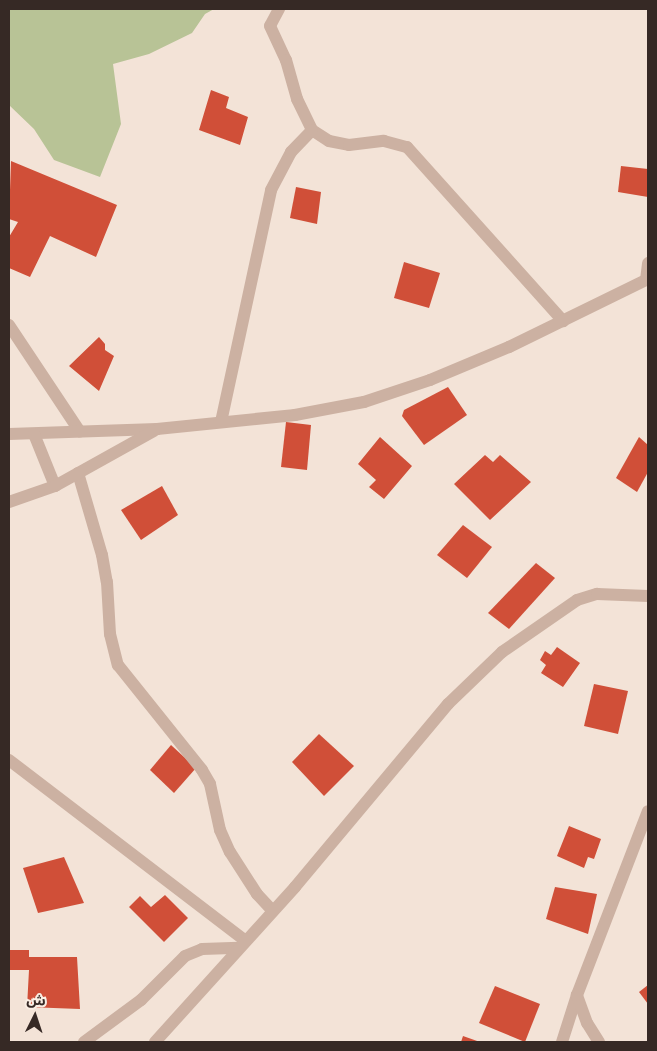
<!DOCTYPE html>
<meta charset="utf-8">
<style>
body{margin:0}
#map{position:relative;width:657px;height:1051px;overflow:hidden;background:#f3e3d7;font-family:"Alegreya Sans","Noto Sans Arabic",sans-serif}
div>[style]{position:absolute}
.green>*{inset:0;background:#b8c396}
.building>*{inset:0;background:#d04f38}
.minor>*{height:12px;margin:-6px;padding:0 6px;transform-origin:6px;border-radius:6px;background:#ccb1a2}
span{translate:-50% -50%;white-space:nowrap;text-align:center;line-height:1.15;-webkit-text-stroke:4px #faeee3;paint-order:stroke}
.frame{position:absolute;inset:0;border:10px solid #362925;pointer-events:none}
.north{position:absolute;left:10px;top:991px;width:50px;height:50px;-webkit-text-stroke:4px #faeee3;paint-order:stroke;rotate:4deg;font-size:14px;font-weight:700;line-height:20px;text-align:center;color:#362925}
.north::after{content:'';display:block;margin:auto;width:18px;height:22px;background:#362925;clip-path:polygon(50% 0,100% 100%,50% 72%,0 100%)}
</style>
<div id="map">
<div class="green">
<i style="clip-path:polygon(9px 9px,214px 9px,205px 14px,192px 33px,149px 54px,113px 64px,121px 124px,100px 177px,54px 160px,34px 129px,9px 105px)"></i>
</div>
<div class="building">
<i style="clip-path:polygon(211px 90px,229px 97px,226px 108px,248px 117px,240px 145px,199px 130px)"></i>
<i style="clip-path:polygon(11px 161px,117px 205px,96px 257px,50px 236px,30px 277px,9px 268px,9px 237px,18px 222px,9px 219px)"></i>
<i style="clip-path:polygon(621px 166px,648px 169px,648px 197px,618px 192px)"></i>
<i style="clip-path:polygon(296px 187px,321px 192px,317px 224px,290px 218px)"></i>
<i style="clip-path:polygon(404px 262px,440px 273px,429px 308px,394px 298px)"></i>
<i style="clip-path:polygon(99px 337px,105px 344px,105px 350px,114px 356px,99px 391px,69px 366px)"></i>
<i style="clip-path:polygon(448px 387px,467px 415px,424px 445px,402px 416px,404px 410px)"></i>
<i style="clip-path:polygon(286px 422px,311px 425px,307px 470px,281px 467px)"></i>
<i style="clip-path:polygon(380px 437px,412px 466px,384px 499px,369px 487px,376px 480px,358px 464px)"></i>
<i style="clip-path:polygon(639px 437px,648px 445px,648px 472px,637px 492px,616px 478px)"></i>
<i style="clip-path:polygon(485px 455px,493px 462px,500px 455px,531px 482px,490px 520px,454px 484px)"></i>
<i style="clip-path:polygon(162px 486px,178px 515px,141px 540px,121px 510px)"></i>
<i style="clip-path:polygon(463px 525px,492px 547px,467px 578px,437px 555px)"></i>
<i style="clip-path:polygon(536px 563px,555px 578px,509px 629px,488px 613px)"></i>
<i style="clip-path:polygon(557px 647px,580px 663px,563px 687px,541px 673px,546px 665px,540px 660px,545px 651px,551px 655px)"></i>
<i style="clip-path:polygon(594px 684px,628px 691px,618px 734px,584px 726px)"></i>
<i style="clip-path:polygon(319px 734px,354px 766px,324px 796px,292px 762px)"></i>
<i style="clip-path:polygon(171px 745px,196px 768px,174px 793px,150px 770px)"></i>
<i style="clip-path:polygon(569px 826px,601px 839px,594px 859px,588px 857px,584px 868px,557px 856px)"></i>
<i style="clip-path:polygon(64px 857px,84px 903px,38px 913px,23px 868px)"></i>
<i style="clip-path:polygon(555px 887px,597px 894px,588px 934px,546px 919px)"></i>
<i style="clip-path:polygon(165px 895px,188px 918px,164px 942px,129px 907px,140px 896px,151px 907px)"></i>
<i style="clip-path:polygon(9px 950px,29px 950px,29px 957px,77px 957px,80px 1009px,27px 1007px,29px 970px,9px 970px)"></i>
<i style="clip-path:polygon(648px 985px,648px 1004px,639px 992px)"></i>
<i style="clip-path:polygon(495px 986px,540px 1004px,525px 1042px,479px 1023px)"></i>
<i style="clip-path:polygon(463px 1036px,480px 1042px,461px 1042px)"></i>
</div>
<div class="minor">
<i style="left:279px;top:9px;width:19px;rotate:118deg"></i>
<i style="left:270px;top:26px;width:38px;rotate:65deg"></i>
<i style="left:286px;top:60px;width:41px;rotate:74.2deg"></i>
<i style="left:297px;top:99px;width:34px;rotate:64deg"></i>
<i style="left:312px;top:130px;width:20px;rotate:33deg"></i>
<i style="left:329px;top:141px;width:20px;rotate:11deg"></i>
<i style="left:349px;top:145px;width:35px;rotate:-7deg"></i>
<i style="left:384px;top:141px;width:24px;rotate:15deg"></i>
<i style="left:407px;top:147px;width:234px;rotate:48.1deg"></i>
<i style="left:646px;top:280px;width:17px;rotate:-83deg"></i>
<i style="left:9px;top:325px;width:128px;rotate:56.4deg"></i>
<i style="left:221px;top:422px;width:237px;rotate:-77.8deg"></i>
<i style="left:271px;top:190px;width:43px;rotate:-62.2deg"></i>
<i style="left:291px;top:152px;width:30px;rotate:-46deg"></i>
<i style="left:9px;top:434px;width:148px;rotate:-1.9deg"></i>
<i style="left:157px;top:429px;width:139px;rotate:-5.8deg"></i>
<i style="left:295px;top:415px;width:70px;rotate:-10.7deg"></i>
<i style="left:364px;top:402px;width:70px;rotate:-18.4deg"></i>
<i style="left:430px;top:380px;width:86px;rotate:-22.7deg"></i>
<i style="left:509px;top:347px;width:155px;rotate:-26.1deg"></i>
<i style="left:34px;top:434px;width:56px;rotate:68deg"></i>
<i style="left:78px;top:473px;width:85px;rotate:73.7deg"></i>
<i style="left:102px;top:555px;width:27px;rotate:80deg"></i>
<i style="left:107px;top:582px;width:52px;rotate:86.7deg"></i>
<i style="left:110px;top:634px;width:32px;rotate:76deg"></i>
<i style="left:118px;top:665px;width:134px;rotate:51.3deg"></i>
<i style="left:202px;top:770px;width:16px;rotate:60deg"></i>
<i style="left:210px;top:784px;width:47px;rotate:77.7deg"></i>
<i style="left:220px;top:830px;width:24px;rotate:66deg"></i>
<i style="left:230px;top:852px;width:50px;rotate:57.3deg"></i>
<i style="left:257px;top:894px;width:23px;rotate:47deg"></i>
<i style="left:9px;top:502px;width:49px;rotate:-19.2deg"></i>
<i style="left:55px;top:486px;width:113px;rotate:-29.1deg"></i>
<i style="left:9px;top:760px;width:298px;rotate:37.4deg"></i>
<i style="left:84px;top:1042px;width:71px;rotate:-36.4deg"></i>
<i style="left:141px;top:1000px;width:62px;rotate:-45deg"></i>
<i style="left:185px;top:956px;width:18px;rotate:-22deg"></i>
<i style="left:202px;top:949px;width:37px;rotate:-2deg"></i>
<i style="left:155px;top:1042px;width:209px;rotate:-47.9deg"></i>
<i style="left:295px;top:887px;width:239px;rotate:-50.1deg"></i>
<i style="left:448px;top:704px;width:75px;rotate:-43.9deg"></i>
<i style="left:502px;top:652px;width:91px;rotate:-34.7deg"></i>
<i style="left:577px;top:600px;width:21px;rotate:-17deg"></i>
<i style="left:597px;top:594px;width:51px;rotate:2.2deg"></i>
<i style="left:562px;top:1042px;width:49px;rotate:-72.3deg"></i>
<i style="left:599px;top:1042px;width:22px;rotate:-122deg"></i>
<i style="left:587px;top:1023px;width:30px;rotate:-110deg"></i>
<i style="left:577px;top:995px;width:197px;rotate:-68.9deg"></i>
</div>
<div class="frame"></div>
<div class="north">ش</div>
</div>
